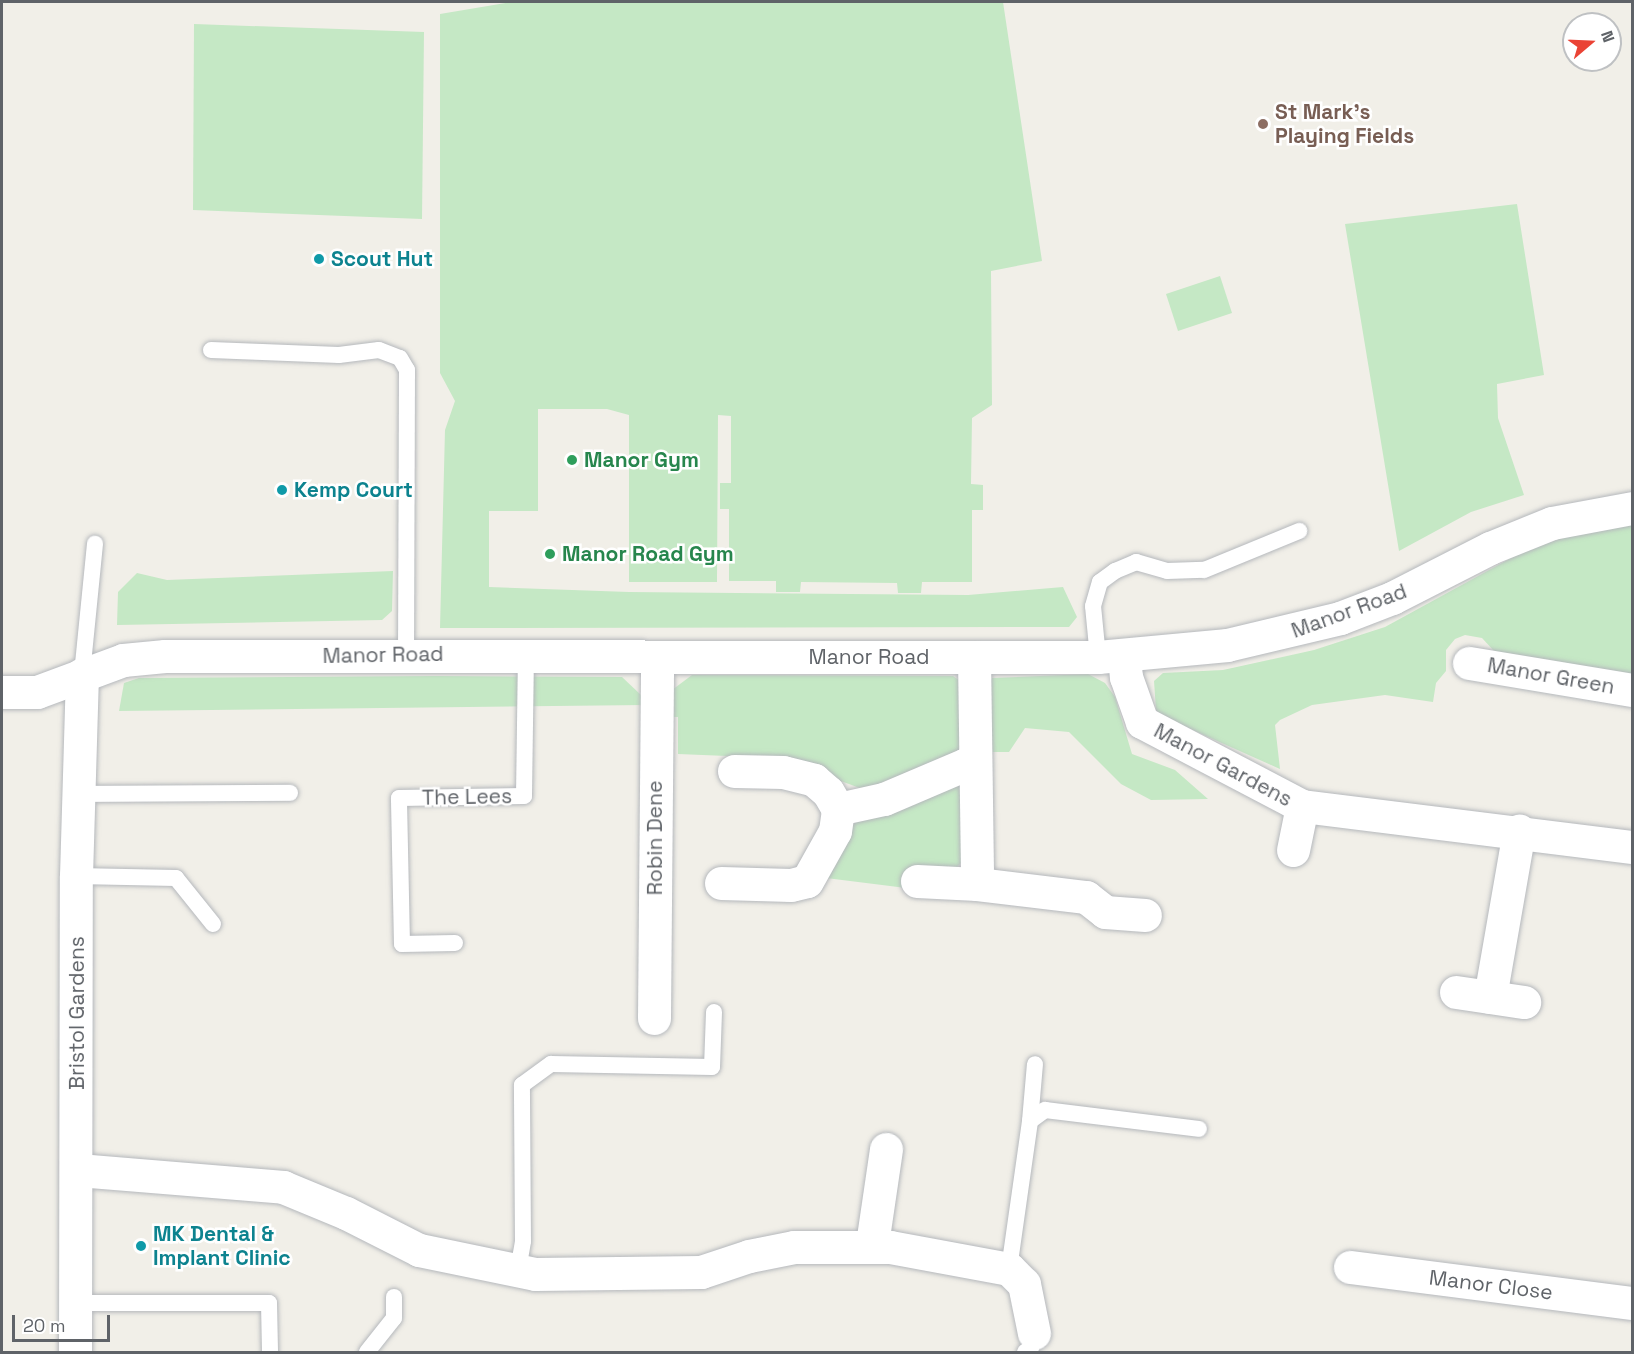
<!DOCTYPE html>
<style>
body{margin:0}
#map{position:relative;width:1634px;height:1354px;overflow:hidden;background:#f1efe8;font-family:"Space Grotesk",sans-serif}
div>[style]{position:absolute}
.green>*{inset:0;background:#c5e8c5}
.roads{filter:drop-shadow(0 0 2px #b5b8bc) drop-shadow(0 0 2px #b5b8bc)}
.lane>*{height:16px;margin:-8px;padding:0 8px;transform-origin:8px;border-radius:8px;background:#fff}
.street>*{height:33px;margin:-16.5px;padding:0 16.5px;transform-origin:16.5px;border-radius:16.5px;background:#fff}
.dots>*{width:16px;height:16px;translate:-50% -50%;box-sizing:border-box;border:3px solid #fff;border-radius:50%}
span{translate:-50% -50%;white-space:nowrap;text-align:center;line-height:1.15;-webkit-text-stroke:5px #fff;paint-order:stroke}
.education-label{font-size:21px;color:#785e54;font-weight:700}
.left{translate:0 -50%;text-align:left}
.culture-label{font-size:21px;color:#0d838f;font-weight:700}
.leisure-label{font-size:21px;color:#27864d;font-weight:700}
.street-label{font-size:21px;color:#5f6368}
.frame{position:absolute;inset:0;border:3px solid #5f6368;pointer-events:none}
.north{position:absolute;left:1562px;top:12px;width:60px;height:60px;box-sizing:border-box;background:#fff;border:2px solid #bfc1c3;border-radius:50%;rotate:71deg;font-size:16px;font-weight:700;line-height:24px;text-align:center;color:#5f6368}
.north::after{content:'';display:block;margin:auto;width:21px;height:27px;background:#ea4335;clip-path:polygon(50% 0,100% 100%,50% 72%,0 100%)}
.scale{position:absolute;left:12px;top:1315px;width:98px;height:27px;box-sizing:border-box;border:3px solid #5f6368;border-top:0;padding-left:8px;font-size:18px;line-height:21px;white-space:nowrap;color:#5f6368;-webkit-text-stroke:4px #fff;paint-order:stroke}
</style>
<div id="map">
<div class="green">
<i style="clip-path:polygon(512px 2px,1003px 2px,1042px 261px,991px 271px,992px 405px,972px 418px,971px 484px,983px 485px,983px 510px,972px 510px,972px 582px,922px 582px,921px 593px,898px 593px,897px 583px,801px 582px,800px 592px,776px 592px,776px 581px,729px 581px,729px 509px,720px 509px,720px 483px,731px 483px,731px 416px,718px 415px,717px 582px,629px 582px,629px 415px,607px 409px,538px 409px,538px 511px,489px 511px,489px 587px,629px 592px,968px 595px,1063px 587px,1077px 617px,1069px 627px,440px 628px,445px 430px,455px 401px,440px 373px,440px 14px)"></i>
<i style="clip-path:polygon(194px 24px,424px 32px,422px 219px,193px 210px)"></i>
<i style="clip-path:polygon(1517px 204px,1544px 375px,1497px 384px,1498px 418px,1524px 495px,1471px 512px,1399px 551px,1345px 224px)"></i>
<i style="clip-path:polygon(1220px 276px,1232px 313px,1178px 331px,1166px 294px)"></i>
<i style="clip-path:polygon(1632px 523px,1632px 684px,1494px 651px,1482px 638px,1465px 635px,1455px 639px,1446px 650px,1446px 671px,1436px 683px,1433px 702px,1385px 695px,1312px 705px,1280px 720px,1275px 725px,1280px 769px,1159px 715px,1156px 710px,1154px 681px,1163px 673px,1223px 670px,1314px 650px,1385px 627px,1522px 552px,1580px 532px)"></i>
<i style="clip-path:polygon(393px 571px,392px 611px,382px 620px,117px 625px,118px 592px,137px 573px,167px 580px)"></i>
<i style="clip-path:polygon(1088px 674px,1105px 683px,1115px 697px,1132px 754px,1175px 770px,1208px 799px,1151px 800px,1121px 784px,1069px 732px,1025px 728px,1009px 752px,981px 752px,986px 684px,992px 678px)"></i>
<i style="clip-path:polygon(692px 675px,953px 676px,960px 681px,963px 749px,865px 790px,779px 758px,678px 754px,678px 717px,666px 717px,672px 690px)"></i>
<i style="clip-path:polygon(437px 676px,622px 677px,641px 695px,645px 705px,119px 711px,124px 683px,139px 678px)"></i>
<i style="clip-path:polygon(961px 779px,961px 863px,955px 869px,906px 888px,826px 878px,847px 830px,860px 818px)"></i>
</div>
<div class="roads">
<div class="lane">
<i style="left:211px;top:350px;width:128px;rotate:2.2deg"></i>
<i style="left:339px;top:355px;width:40px;rotate:-7.1deg"></i>
<i style="left:379px;top:350px;width:22px;rotate:21deg"></i>
<i style="left:400px;top:358px;width:14px;rotate:60deg"></i>
<i style="left:407px;top:370px;width:284px;rotate:90.2deg"></i>
<i style="left:1098px;top:657px;width:51px;rotate:-95.6deg"></i>
<i style="left:1093px;top:606px;width:25px;rotate:-74deg"></i>
<i style="left:1100px;top:582px;width:19px;rotate:-36deg"></i>
<i style="left:1115px;top:571px;width:23px;rotate:-23deg"></i>
<i style="left:1136px;top:562px;width:32px;rotate:16deg"></i>
<i style="left:1167px;top:571px;width:37px;rotate:-2deg"></i>
<i style="left:1204px;top:570px;width:103px;rotate:-22.3deg"></i>
<i style="left:82px;top:674px;width:131px;rotate:-84.3deg"></i>
<i style="left:78px;top:794px;width:212px;rotate:-0.3deg"></i>
<i style="left:76px;top:876px;width:100px;rotate:1.1deg"></i>
<i style="left:176px;top:878px;width:59px;rotate:51.2deg"></i>
<i style="left:455px;top:943px;width:53px;rotate:178.9deg"></i>
<i style="left:402px;top:944px;width:146px;rotate:-91.2deg"></i>
<i style="left:399px;top:798px;width:125px;rotate:-0.9deg"></i>
<i style="left:524px;top:796px;width:140px;rotate:-89.2deg"></i>
<i style="left:1030px;top:1121px;width:57px;rotate:-85deg"></i>
<i style="left:1009px;top:1269px;width:149px;rotate:-81.9deg"></i>
<i style="left:1030px;top:1121px;width:19px;rotate:-36deg"></i>
<i style="left:1045px;top:1110px;width:155px;rotate:7deg"></i>
<i style="left:518px;top:1270px;width:29px;rotate:-80deg"></i>
<i style="left:523px;top:1241px;width:156px;rotate:-90.4deg"></i>
<i style="left:522px;top:1085px;width:36px;rotate:-36deg"></i>
<i style="left:551px;top:1064px;width:161px;rotate:1.1deg"></i>
<i style="left:712px;top:1067px;width:55px;rotate:-87.9deg"></i>
<i style="left:75px;top:1303px;width:194px"></i>
<i style="left:269px;top:1303px;width:49px;rotate:88.8deg"></i>
<i style="left:367px;top:1352px;width:43px;rotate:-51.5deg"></i>
<i style="left:394px;top:1318px;width:21px;rotate:-90deg"></i>
<i style="left:1025px;top:1352px;width:7px;rotate:-34deg"></i>
<i style="left:1031px;top:1348px;width:15px;rotate:-79deg"></i>
</div>
<div class="street">
<i style="left:1124px;top:655px;width:22px;rotate:85deg"></i>
<i style="left:1126px;top:677px;width:48px;rotate:70.4deg"></i>
<i style="left:1142px;top:722px;width:181px;rotate:27.7deg"></i>
<i style="left:1302px;top:806px;width:333px;rotate:7.1deg"></i>
<i style="left:974px;top:657px;width:227px;rotate:89.2deg"></i>
<i style="left:977px;top:884px;width:110px;rotate:6.8deg"></i>
<i style="left:1086px;top:897px;width:24px;rotate:38deg"></i>
<i style="left:1105px;top:912px;width:40px;rotate:4.3deg"></i>
<i style="left:1469px;top:663px;width:165px;rotate:9.4deg"></i>
<i style="left:2px;top:692px;width:35px"></i>
<i style="left:37px;top:692px;width:92px;rotate:-20.4deg"></i>
<i style="left:123px;top:660px;width:42px;rotate:-5.4deg"></i>
<i style="left:165px;top:656px;width:933px;rotate:0.06deg"></i>
<i style="left:1098px;top:657px;width:130px;rotate:-5.3deg"></i>
<i style="left:1227px;top:645px;width:116px;rotate:-13.4deg"></i>
<i style="left:1340px;top:618px;width:56px;rotate:-21deg"></i>
<i style="left:1392px;top:598px;width:110px;rotate:-27deg"></i>
<i style="left:1490px;top:548px;width:67px;rotate:-22deg"></i>
<i style="left:1552px;top:523px;width:81px;rotate:-10.6deg"></i>
<i style="left:734px;top:771px;width:49px;rotate:1.2deg"></i>
<i style="left:783px;top:772px;width:32px;rotate:14deg"></i>
<i style="left:814px;top:780px;width:18px;rotate:41deg"></i>
<i style="left:828px;top:792px;width:20px;rotate:60deg"></i>
<i style="left:1293px;top:850px;width:45px;rotate:-78.4deg"></i>
<i style="left:917px;top:881px;width:60px;rotate:2.9deg"></i>
<i style="left:721px;top:883px;width:70px;rotate:1.6deg"></i>
<i style="left:791px;top:885px;width:16px;rotate:-14deg"></i>
<i style="left:807px;top:881px;width:57px;rotate:-60.8deg"></i>
<i style="left:835px;top:831px;width:22px;rotate:-82deg"></i>
<i style="left:838px;top:809px;width:47px;rotate:-12.3deg"></i>
<i style="left:884px;top:799px;width:89px;rotate:-23.1deg"></i>
<i style="left:966px;top:764px;width:8px"></i>
<i style="left:1456px;top:992px;width:69px;rotate:8.4deg"></i>
<i style="left:1490px;top:997px;width:169px;rotate:-80.1deg"></i>
<i style="left:654px;top:1018px;width:360px;rotate:-89.5deg"></i>
<i style="left:78px;top:1170px;width:206px;rotate:4.7deg"></i>
<i style="left:283px;top:1187px;width:68px;rotate:22.4deg"></i>
<i style="left:346px;top:1213px;width:82px;rotate:26.9deg"></i>
<i style="left:419px;top:1250px;width:118px;rotate:11.7deg"></i>
<i style="left:535px;top:1274px;width:166px;rotate:-0.7deg"></i>
<i style="left:701px;top:1272px;width:51px;rotate:-18.4deg"></i>
<i style="left:749px;top:1256px;width:46px;rotate:-11.3deg"></i>
<i style="left:794px;top:1247px;width:96px"></i>
<i style="left:890px;top:1247px;width:121px;rotate:10.5deg"></i>
<i style="left:1009px;top:1269px;width:21px;rotate:45deg"></i>
<i style="left:1024px;top:1284px;width:50px;rotate:78.5deg"></i>
<i style="left:872px;top:1244px;width:96px;rotate:-81.6deg"></i>
<i style="left:1350px;top:1267px;width:284px;rotate:7.3deg"></i>
<i style="left:75px;top:1352px;width:476px;rotate:-89.9deg"></i>
<i style="left:76px;top:876px;width:202px;rotate:-88.3deg"></i>
</div>
</div>
<div class="dots">
<i style="left:1263px;top:124px;background:#8d6e63"></i>
<i style="left:319px;top:259px;background:#0f9aa8"></i>
<i style="left:572px;top:460px;background:#2e9e5b"></i>
<i style="left:282px;top:490px;background:#0f9aa8"></i>
<i style="left:550px;top:554px;background:#2e9e5b"></i>
<i style="left:141px;top:1246px;background:#0f9aa8"></i>
</div>
<div class="education-label">
<span class="left" style="left:1275px;top:124px">St Mark's<br>Playing Fields</span>
</div>
<div class="culture-label">
<span class="left" style="left:331px;top:259px">Scout Hut</span>
<span class="left" style="left:294px;top:490px">Kemp Court</span>
<span class="left" style="left:153px;top:1246px">MK Dental &amp;<br>Implant Clinic</span>
</div>
<div class="leisure-label">
<span class="left" style="left:584px;top:460px">Manor Gym</span>
<span class="left" style="left:562px;top:554px">Manor Road Gym</span>
</div>
<div class="street-label">
<span style="left:1349px;top:611px;rotate:-20deg">Manor Road</span>
<span style="left:383px;top:655px;rotate:-1deg">Manor Road</span>
<span style="left:869px;top:657px">Manor Road</span>
<span style="left:1551px;top:676px;rotate:10deg">Manor Green</span>
<span style="left:1223px;top:765px;rotate:28deg">Manor Gardens</span>
<span style="left:467px;top:797px;rotate:-1deg">The Lees</span>
<span style="left:655px;top:838px;rotate:-90deg">Robin Dene</span>
<span style="left:77px;top:1013px;rotate:-90deg">Bristol Gardens</span>
<span style="left:1491px;top:1285px;rotate:7deg">Manor Close</span>
</div>
<div class="frame"></div>
<div class="north">N</div>
<div class="scale">20 m</div>
</div>
